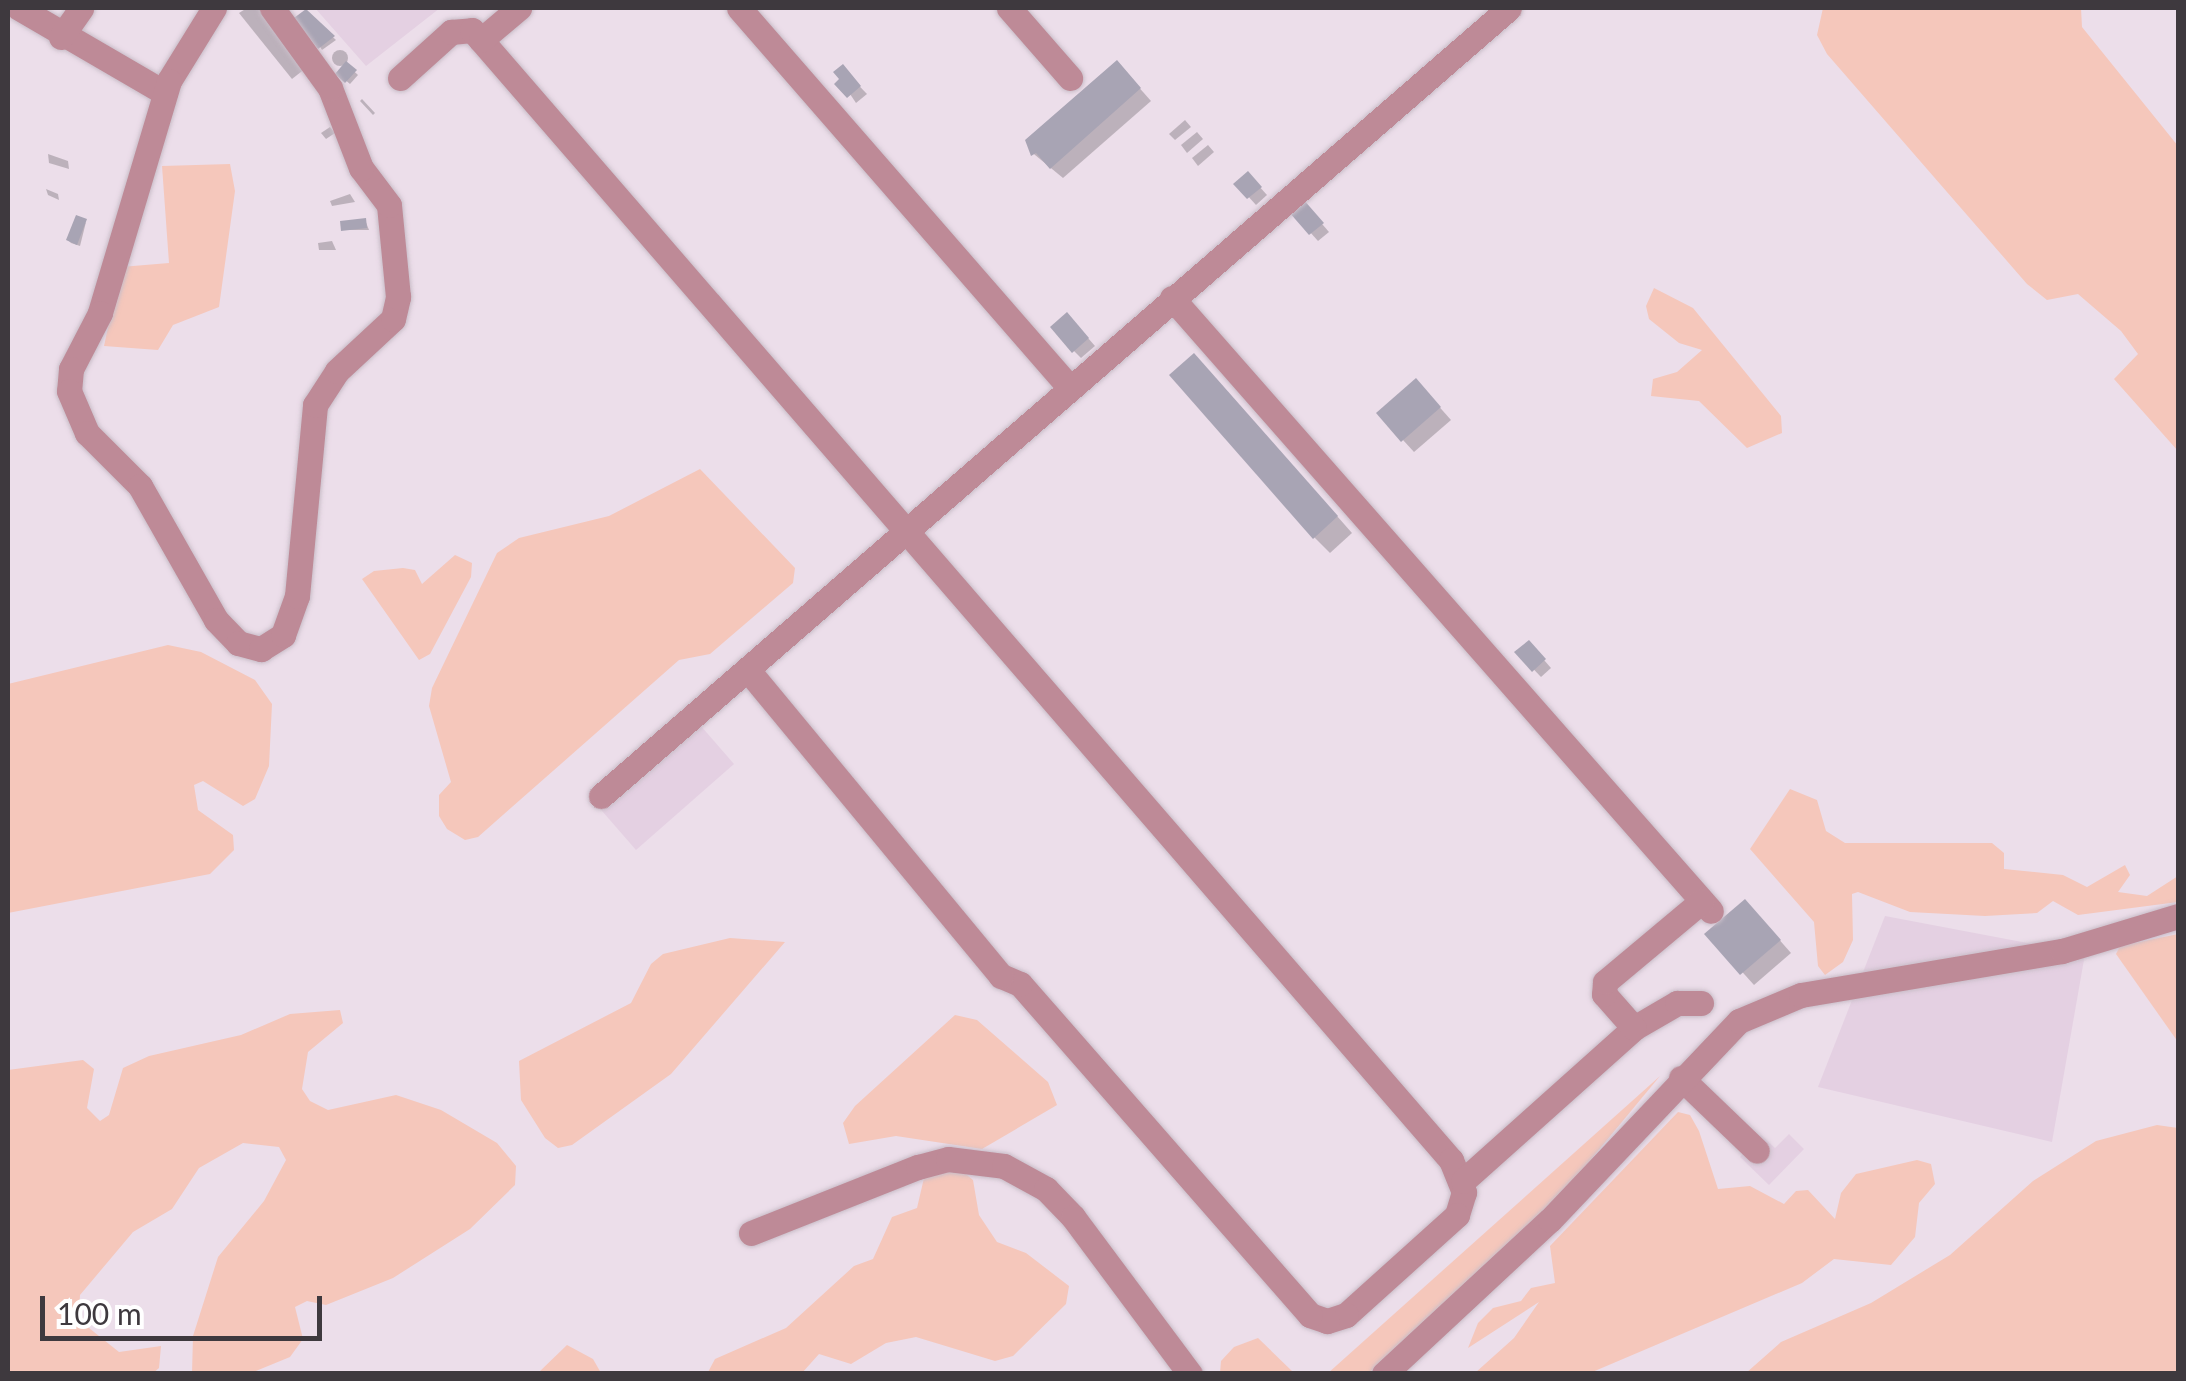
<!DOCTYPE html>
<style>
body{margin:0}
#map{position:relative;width:2186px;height:1381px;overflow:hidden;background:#ecdeea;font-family:Lato,sans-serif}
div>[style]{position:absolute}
.built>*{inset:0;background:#e4d0e2}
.green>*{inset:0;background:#f5c7bb}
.shadow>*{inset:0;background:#0003}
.round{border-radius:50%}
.building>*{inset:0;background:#a8a4b4}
.roads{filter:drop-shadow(0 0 2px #c9bdc8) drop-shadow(0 0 2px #c9bdc8)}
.minor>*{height:25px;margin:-12.5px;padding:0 12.5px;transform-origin:12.5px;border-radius:12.5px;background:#be8a97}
span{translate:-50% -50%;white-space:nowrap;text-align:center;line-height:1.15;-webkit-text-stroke:10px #fff;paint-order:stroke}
.frame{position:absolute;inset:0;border:10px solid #3e393e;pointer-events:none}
.scale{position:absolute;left:40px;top:1296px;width:282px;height:45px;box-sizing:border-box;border:5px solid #3e393e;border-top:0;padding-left:12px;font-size:30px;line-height:35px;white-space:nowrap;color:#3e393e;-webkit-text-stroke:8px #fff;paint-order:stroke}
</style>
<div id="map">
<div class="built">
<i style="clip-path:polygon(315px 8px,314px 8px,440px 8px,366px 66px)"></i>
<i style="clip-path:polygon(687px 710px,734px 764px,636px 850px,589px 796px)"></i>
<i style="clip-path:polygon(1885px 916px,2085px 954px,2052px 1142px,1818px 1087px)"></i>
<i style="clip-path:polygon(1789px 1134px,1804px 1149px,1769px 1185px,1740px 1157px,1761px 1135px,1775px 1148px)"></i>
</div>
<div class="green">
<i style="clip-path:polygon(1823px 8px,2081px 8px,2082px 27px,2178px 146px,2178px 451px,2114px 379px,2138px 354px,2121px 331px,2078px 294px,2047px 300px,2027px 284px,1827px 54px,1817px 35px)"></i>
<i style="clip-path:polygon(230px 164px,235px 191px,219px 307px,173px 325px,158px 350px,104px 346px,121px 267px,169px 263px,162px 166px)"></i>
<i style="clip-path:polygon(1654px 288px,1693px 308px,1781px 416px,1782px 433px,1747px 448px,1699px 401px,1651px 396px,1653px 379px,1677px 372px,1702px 350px,1679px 343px,1649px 319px,1646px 306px)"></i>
<i style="clip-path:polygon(700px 469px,795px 568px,793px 583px,710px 654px,679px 660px,478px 837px,465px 840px,447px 829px,439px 816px,439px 795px,451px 782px,429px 706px,432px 688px,497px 553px,519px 538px,609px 516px)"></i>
<i style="clip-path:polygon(455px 555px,472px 563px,471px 577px,430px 654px,419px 660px,362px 579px,374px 571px,403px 568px,415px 570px,422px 584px)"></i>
<i style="clip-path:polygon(168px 645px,201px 652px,255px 680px,272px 704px,269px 766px,255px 799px,243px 806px,203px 781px,194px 785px,198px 810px,233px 835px,234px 850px,210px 874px,8px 913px,8px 684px)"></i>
<i style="clip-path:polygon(1790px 789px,1817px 800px,1826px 831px,1845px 843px,1992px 843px,2004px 853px,2004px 869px,2063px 875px,2087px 887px,2125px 865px,2130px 875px,2118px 892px,2147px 896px,2178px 876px,2178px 902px,2078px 915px,2053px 901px,2037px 913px,1985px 916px,1910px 912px,1858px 892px,1852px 894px,1853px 940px,1843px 962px,1825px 975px,1818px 966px,1814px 922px,1750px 849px)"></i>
<i style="clip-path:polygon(2178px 934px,2178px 1042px,2116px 954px,2120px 946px)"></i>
<i style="clip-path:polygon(730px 938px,785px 942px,671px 1074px,572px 1145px,558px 1148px,545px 1138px,521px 1100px,519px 1061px,631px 1003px,651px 964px,663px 954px)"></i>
<i style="clip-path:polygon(340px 1010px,343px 1023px,308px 1052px,302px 1089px,310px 1101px,328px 1110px,396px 1095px,441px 1110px,497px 1143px,516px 1166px,515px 1185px,470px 1229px,393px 1278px,326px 1305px,307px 1301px,295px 1307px,303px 1339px,290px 1357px,251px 1373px,192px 1373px,193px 1336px,218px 1257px,264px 1201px,286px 1160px,279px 1147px,243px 1143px,199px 1168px,172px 1209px,133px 1232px,80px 1295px,79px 1312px,89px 1328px,119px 1352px,161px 1346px,159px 1368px,152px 1374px,8px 1373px,8px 1070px,83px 1060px,94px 1069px,87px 1108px,100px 1121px,109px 1115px,123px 1068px,149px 1056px,241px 1035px,290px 1014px)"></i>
<i style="clip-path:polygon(955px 1015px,977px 1020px,1048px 1082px,1057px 1105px,982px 1149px,896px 1136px,849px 1144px,843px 1123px,855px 1106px)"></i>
<i style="clip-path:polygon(1660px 1076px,1563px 1193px,1379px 1365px,1368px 1373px,1327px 1374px)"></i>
<i style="clip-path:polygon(1678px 1112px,1690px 1115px,1699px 1131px,1718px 1189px,1750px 1186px,1784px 1204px,1796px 1191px,1808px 1190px,1835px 1219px,1841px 1193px,1856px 1174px,1917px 1160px,1931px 1164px,1935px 1184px,1919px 1203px,1915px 1237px,1891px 1265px,1834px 1259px,1802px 1283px,1590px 1373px,1475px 1373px,1514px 1338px,1539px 1302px,1468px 1348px,1478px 1323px,1493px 1308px,1521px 1301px,1531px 1288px,1555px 1283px,1550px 1246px)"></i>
<i style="clip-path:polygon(2157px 1125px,2178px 1128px,2178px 1373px,1746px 1373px,1781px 1342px,1871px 1303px,1950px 1255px,2033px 1181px,2096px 1141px)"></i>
<i style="clip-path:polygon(941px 1171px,962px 1171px,973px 1180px,979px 1215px,997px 1242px,1026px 1253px,1069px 1286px,1066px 1304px,1013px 1356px,995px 1361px,916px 1337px,886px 1343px,851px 1364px,819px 1354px,802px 1373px,707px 1374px,715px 1359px,786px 1328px,854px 1266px,873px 1259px,892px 1217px,917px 1208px,924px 1178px)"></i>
<i style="clip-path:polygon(1258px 1338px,1294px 1373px,1220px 1373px,1221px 1361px,1234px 1347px)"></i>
<i style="clip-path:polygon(567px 1345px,593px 1359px,601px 1373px,538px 1373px)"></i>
</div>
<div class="shadow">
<i style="clip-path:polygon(247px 8px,263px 8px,306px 68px,292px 79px,239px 13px)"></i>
<i style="clip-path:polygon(306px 12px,336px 40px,322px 50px,320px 47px)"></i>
<i class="round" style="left:332px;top:50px;width:16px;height:16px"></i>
<i style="clip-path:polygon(346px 64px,358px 75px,350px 84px,338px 74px)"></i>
<i style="clip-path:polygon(842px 68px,867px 94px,856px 103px,836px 73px)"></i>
<i style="clip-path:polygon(1128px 75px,1151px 101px,1063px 178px,1029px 150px)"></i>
<i style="clip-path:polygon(362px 99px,375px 113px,373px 115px,360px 101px)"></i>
<i style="clip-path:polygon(1185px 120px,1191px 127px,1175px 140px,1169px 134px)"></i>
<i style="clip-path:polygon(330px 127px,335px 133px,326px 139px,321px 133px)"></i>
<i style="clip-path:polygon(1197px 132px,1203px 139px,1187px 153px,1181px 145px)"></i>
<i style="clip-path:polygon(1208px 145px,1214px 152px,1198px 166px,1192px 158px)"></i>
<i style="clip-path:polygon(48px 154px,68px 161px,69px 169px,49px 163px)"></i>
<i style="clip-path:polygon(1248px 174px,1267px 195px,1256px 205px,1237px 184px)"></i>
<i style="clip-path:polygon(46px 189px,58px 194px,59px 200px,48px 195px)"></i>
<i style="clip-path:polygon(350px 194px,355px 202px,332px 206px,330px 201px)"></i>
<i style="clip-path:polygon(1310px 210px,1329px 232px,1318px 241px,1292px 212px)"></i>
<i style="clip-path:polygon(365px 220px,369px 230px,344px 230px)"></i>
<i style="clip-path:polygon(86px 222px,80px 246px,71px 243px,68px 240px)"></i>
<i style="clip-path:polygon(332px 241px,336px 250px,319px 250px,318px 243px)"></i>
<i style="clip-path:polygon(1074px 322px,1095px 346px,1081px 358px,1074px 351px)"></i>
<i style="clip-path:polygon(1210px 372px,1352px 533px,1330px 553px,1314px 537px)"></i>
<i style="clip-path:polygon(1427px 393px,1451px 420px,1414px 452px,1403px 440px)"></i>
<i style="clip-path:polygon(1529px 643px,1551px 668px,1541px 677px,1518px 653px)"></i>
<i style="clip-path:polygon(1756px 913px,1791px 953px,1754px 985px,1708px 934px)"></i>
</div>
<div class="building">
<i style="clip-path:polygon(306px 9px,335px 36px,318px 49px,294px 18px)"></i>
<i style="clip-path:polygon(1117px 60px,1141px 88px,1050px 169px,1036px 153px,1031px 156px,1025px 140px)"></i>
<i style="clip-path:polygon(346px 61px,357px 70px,345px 83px,335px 74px)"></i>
<i style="clip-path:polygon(843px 64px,861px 86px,847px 98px,834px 84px,839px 79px,833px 72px)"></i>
<i style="clip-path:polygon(1248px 171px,1262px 187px,1247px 199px,1233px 184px)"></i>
<i style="clip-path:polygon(1303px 199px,1324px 223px,1309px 235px,1289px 212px)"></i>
<i style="clip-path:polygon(76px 215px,87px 219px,77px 245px,66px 240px)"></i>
<i style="clip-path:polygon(366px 218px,367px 228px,341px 231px,340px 221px)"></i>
<i style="clip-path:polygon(1067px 312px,1089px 338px,1072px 353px,1050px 327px)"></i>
<i style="clip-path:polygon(1194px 353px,1338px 516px,1313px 539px,1169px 375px)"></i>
<i style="clip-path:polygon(1416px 378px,1441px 407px,1401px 442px,1376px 413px)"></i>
<i style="clip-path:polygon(1529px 640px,1546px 659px,1532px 672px,1514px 652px)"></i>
<i style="clip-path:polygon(1745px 899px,1781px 940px,1740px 975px,1704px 934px)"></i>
</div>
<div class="roads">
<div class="minor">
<i style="left:19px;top:8px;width:169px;rotate:30.2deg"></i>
<i style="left:214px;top:8px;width:86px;rotate:121.7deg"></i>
<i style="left:169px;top:81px;width:242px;rotate:106.6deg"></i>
<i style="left:100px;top:313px;width:63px;rotate:117.4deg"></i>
<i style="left:71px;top:369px;width:22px;rotate:95deg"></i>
<i style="left:69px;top:391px;width:46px;rotate:66.8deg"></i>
<i style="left:87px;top:433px;width:75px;rotate:45deg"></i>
<i style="left:140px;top:486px;width:154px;rotate:60.4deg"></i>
<i style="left:216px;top:620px;width:32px;rotate:46deg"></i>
<i style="left:238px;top:643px;width:24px;rotate:15deg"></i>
<i style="left:261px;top:649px;width:26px;rotate:-32deg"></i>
<i style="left:283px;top:635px;width:41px;rotate:-70.3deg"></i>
<i style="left:297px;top:596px;width:192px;rotate:-84.6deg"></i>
<i style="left:315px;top:405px;width:40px;rotate:-57.1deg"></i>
<i style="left:337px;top:371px;width:76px;rotate:-42.9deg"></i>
<i style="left:393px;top:319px;width:23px;rotate:-77deg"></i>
<i style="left:398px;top:297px;width:92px;rotate:-95.6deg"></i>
<i style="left:389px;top:205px;width:46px;rotate:-127.1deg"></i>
<i style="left:361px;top:168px;width:86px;rotate:-111.2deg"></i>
<i style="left:330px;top:88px;width:99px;rotate:-125.9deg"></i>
<i style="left:739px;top:8px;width:504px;rotate:48.94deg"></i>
<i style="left:1009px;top:8px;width:93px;rotate:48.9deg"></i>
<i style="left:61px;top:37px;width:35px;rotate:-55deg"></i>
<i style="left:481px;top:40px;width:1482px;rotate:49.11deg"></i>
<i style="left:1451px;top:1160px;width:35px;rotate:68deg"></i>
<i style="left:1464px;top:1192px;width:24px;rotate:107deg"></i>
<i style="left:1457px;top:1215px;width:149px;rotate:138deg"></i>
<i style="left:1346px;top:1315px;width:20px;rotate:162deg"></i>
<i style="left:1327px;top:1321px;width:18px;rotate:-161deg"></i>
<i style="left:1310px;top:1315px;width:440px;rotate:-131.2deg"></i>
<i style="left:1020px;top:984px;width:21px;rotate:-157deg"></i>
<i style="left:1001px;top:976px;width:397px;rotate:-129.6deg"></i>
<i style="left:400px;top:78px;width:69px;rotate:-42deg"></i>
<i style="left:451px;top:32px;width:21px;rotate:-5deg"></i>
<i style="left:472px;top:30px;width:13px;rotate:48deg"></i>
<i style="left:481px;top:40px;width:50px;rotate:-40.1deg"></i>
<i style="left:1172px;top:298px;width:816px;rotate:48.68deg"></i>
<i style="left:601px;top:796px;width:1202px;rotate:-40.95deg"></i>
<i style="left:1634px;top:1028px;width:50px;rotate:-30.2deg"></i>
<i style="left:1677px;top:1003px;width:24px"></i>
<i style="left:1681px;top:1078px;width:105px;rotate:43.8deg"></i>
<i style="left:1463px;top:1181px;width:229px;rotate:-41.8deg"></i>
<i style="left:1634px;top:1028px;width:45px;rotate:-131.4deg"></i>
<i style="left:1604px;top:994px;width:12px;rotate:-85deg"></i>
<i style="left:1605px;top:982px;width:126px;rotate:-39.9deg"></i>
<i style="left:751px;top:1233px;width:180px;rotate:-21.6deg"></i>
<i style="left:918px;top:1167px;width:31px;rotate:-15deg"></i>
<i style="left:948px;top:1159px;width:56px;rotate:7.1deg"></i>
<i style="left:1004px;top:1166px;width:48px;rotate:28.7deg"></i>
<i style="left:1046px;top:1189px;width:39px;rotate:46deg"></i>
<i style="left:1073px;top:1217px;width:196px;rotate:53.3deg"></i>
<i style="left:1384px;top:1374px;width:226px;rotate:-42.9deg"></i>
<i style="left:1550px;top:1220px;width:274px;rotate:-46.5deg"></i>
<i style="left:1739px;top:1021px;width:67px;rotate:-22.8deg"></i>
<i style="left:1801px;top:995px;width:265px;rotate:-9.6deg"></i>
<i style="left:2062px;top:951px;width:121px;rotate:-16.8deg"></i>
</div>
</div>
<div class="frame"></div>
<div class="scale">100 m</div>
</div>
